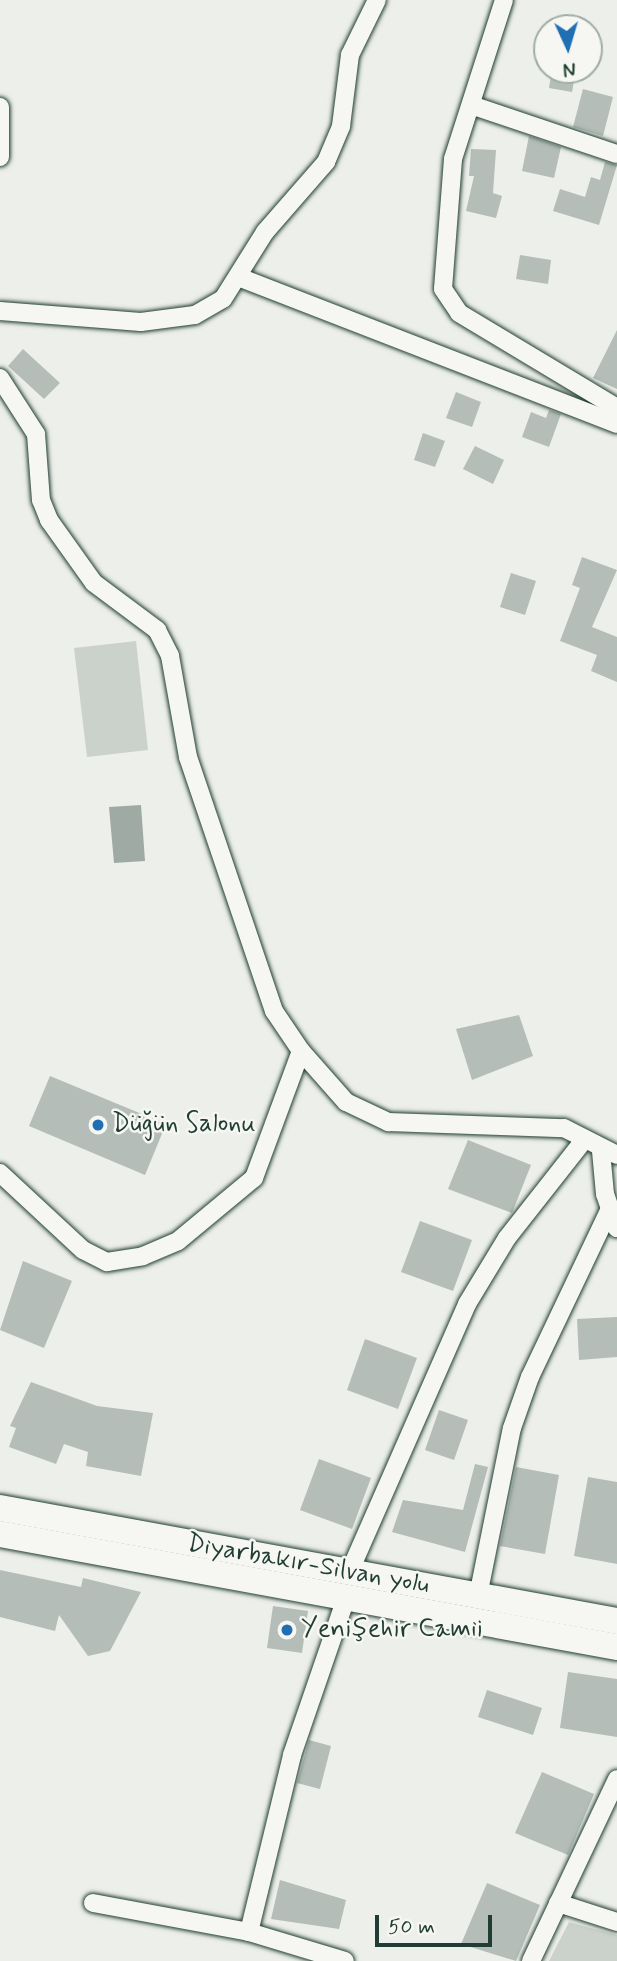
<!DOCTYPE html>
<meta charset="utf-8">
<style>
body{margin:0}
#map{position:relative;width:617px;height:1961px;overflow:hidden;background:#edefea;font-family:Mynerve,sans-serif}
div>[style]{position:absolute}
.green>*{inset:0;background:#cbd2cc}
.water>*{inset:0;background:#9faaa4}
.building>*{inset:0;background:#b4bdb8}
.roads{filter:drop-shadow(0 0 2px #1f3d34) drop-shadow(0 0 2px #1f3d34)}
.minor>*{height:18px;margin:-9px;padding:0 9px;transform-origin:9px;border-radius:9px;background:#f6f6f2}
.highway>*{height:26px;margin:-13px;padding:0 13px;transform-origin:13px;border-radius:13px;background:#f6f6f2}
.dots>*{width:19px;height:19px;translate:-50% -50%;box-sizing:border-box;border:4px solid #f6f6f2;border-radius:50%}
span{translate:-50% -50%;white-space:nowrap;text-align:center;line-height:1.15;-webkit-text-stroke:5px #f6f6f2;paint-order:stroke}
.poi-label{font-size:26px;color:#1f3d34}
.left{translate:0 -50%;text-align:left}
.street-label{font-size:26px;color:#1f3d34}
.north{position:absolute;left:533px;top:14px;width:70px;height:70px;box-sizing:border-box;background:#f6f6f2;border:2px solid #a0aca6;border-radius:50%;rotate:176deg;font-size:19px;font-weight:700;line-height:28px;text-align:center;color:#1f3d34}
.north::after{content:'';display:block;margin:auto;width:24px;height:32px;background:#1f6fb2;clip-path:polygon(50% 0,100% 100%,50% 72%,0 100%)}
.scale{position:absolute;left:375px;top:1915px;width:117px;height:32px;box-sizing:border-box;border:4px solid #1f3d34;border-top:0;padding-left:9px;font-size:21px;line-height:24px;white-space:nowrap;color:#1f3d34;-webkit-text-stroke:5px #f6f6f2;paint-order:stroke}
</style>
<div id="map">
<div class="green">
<i style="clip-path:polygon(136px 641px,148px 750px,87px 757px,74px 648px)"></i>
<i style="clip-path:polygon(569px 1922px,617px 1935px,617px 1961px,549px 1961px)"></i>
</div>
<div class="water">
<i style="clip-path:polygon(141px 805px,145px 861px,114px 863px,109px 807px)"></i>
</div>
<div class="building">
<i style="clip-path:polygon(552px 70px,576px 70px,572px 92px,549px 88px)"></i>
<i style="clip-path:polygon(583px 89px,613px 97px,603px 136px,573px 127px)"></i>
<i style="clip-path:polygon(529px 136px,561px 147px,554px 178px,522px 171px)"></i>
<i style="clip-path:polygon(471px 149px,496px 150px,493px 193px,502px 196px,496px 218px,466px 211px,474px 176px,469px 176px)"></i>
<i style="clip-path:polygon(605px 162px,617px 165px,599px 225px,553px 211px,560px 189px,585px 197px,591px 177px,600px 180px)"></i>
<i style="clip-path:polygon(520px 255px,551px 260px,548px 284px,516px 279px)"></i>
<i style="clip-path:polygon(617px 330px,617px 389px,593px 378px)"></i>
<i style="clip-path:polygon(23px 349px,60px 383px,44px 399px,8px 366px)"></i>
<i style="clip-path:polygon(456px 392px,481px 402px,472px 427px,446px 418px)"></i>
<i style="clip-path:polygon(549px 410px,561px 414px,549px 447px,522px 437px,531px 412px,546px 418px)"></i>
<i style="clip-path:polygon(423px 433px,445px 441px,435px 467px,414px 460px)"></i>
<i style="clip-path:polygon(475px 446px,504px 460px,493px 484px,463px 469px)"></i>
<i style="clip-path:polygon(582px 557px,617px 570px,592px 627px,617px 637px,617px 682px,591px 671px,597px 655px,560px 641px,580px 588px,572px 585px)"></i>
<i style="clip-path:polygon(511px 573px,536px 581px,525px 615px,500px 607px)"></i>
<i style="clip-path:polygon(519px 1015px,533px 1056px,472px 1080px,456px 1029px)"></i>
<i style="clip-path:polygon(50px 1076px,166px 1124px,145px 1175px,29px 1126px)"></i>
<i style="clip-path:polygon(468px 1140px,531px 1165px,512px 1213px,448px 1189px)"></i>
<i style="clip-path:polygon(420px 1221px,472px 1240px,453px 1291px,401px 1272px)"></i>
<i style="clip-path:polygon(23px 1261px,72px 1281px,44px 1348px,0 1330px)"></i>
<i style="clip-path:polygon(617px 1317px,617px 1357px,579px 1360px,577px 1319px)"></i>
<i style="clip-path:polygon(365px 1339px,417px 1358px,398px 1409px,347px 1390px)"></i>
<i style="clip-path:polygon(31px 1382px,97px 1406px,153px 1413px,141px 1476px,86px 1466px,88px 1452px,64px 1444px,56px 1464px,9px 1447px,16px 1428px,10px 1426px)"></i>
<i style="clip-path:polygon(439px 1410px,468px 1420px,454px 1460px,425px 1450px)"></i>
<i style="clip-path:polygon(319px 1459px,371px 1478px,352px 1529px,300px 1510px)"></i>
<i style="clip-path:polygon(475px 1464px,488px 1467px,465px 1552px,392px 1532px,403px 1500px,463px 1510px)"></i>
<i style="clip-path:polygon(516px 1467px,559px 1475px,545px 1554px,500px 1546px)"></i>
<i style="clip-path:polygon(588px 1477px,617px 1482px,617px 1564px,574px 1556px)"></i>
<i style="clip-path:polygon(0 1570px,81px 1587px,83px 1578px,141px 1592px,110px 1651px,88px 1656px,59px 1615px,55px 1631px,0 1617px)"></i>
<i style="clip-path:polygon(273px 1606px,308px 1611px,302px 1653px,267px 1648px)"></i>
<i style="clip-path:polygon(568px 1672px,617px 1679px,617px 1737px,560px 1728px)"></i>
<i style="clip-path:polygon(487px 1690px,542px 1708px,533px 1735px,478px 1717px)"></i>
<i style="clip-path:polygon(309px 1740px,331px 1746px,320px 1789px,297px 1783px)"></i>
<i style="clip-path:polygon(542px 1772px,594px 1794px,568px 1855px,515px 1833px)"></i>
<i style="clip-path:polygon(280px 1880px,346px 1900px,339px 1929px,271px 1919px)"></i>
<i style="clip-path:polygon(487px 1883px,540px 1905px,516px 1961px,461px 1944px)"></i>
</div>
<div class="roads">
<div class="minor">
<i style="left:504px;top:0;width:167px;rotate:107.8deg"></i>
<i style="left:453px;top:159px;width:130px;rotate:94.4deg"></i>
<i style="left:443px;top:289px;width:29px;rotate:56deg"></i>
<i style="left:459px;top:313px;width:184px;rotate:31deg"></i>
<i style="left:471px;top:105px;width:154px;rotate:18.6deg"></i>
<i style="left:0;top:107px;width:50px;rotate:90deg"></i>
<i style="left:241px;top:278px;width:403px;rotate:21.2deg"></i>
<i style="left:0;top:311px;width:141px;rotate:4.5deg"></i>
<i style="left:141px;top:322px;width:54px;rotate:-7.4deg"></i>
<i style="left:195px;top:315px;width:32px;rotate:-30deg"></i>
<i style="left:223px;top:299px;width:79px;rotate:-57.9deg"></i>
<i style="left:265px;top:232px;width:93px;rotate:-48.9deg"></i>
<i style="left:326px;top:162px;width:39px;rotate:-67deg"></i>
<i style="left:341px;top:126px;width:72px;rotate:-82.8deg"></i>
<i style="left:350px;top:55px;width:61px;rotate:-63.9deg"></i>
<i style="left:0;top:378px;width:67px;rotate:57.3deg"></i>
<i style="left:36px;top:434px;width:66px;rotate:85.7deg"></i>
<i style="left:41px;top:500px;width:22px;rotate:68deg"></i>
<i style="left:49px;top:520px;width:77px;rotate:54.5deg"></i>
<i style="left:94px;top:583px;width:79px;rotate:36.7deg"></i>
<i style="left:157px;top:630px;width:29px;rotate:63deg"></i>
<i style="left:170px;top:656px;width:103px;rotate:79.9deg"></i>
<i style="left:188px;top:757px;width:268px;rotate:71.3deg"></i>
<i style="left:274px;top:1011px;width:48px;rotate:56deg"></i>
<i style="left:301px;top:1051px;width:68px;rotate:48.6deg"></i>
<i style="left:346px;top:1102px;width:47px;rotate:25.5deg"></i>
<i style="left:388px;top:1122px;width:176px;rotate:2deg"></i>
<i style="left:564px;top:1128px;width:59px;rotate:27deg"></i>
<i style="left:601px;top:1151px;width:43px;rotate:84.7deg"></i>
<i style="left:605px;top:1194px;width:36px;rotate:71deg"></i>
<i style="left:0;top:1173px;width:113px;rotate:42.9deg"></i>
<i style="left:83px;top:1250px;width:27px;rotate:27deg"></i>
<i style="left:107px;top:1262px;width:36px;rotate:-9deg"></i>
<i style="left:143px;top:1256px;width:38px;rotate:-23deg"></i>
<i style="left:178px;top:1241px;width:99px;rotate:-39.7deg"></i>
<i style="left:254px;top:1178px;width:135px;rotate:-69.7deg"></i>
<i style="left:349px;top:1573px;width:294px;rotate:-66.3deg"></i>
<i style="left:467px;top:1304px;width:77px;rotate:-58.8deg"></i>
<i style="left:507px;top:1238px;width:125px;rotate:-51.8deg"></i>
<i style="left:478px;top:1596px;width:171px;rotate:-78.6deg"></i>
<i style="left:512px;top:1428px;width:54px;rotate:-70.6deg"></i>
<i style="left:530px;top:1377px;width:184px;rotate:-64.6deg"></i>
<i style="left:93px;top:1903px;width:159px;rotate:10.5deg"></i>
<i style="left:249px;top:1932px;width:100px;rotate:16.8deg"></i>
<i style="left:558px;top:1903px;width:62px;rotate:17.9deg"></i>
<i style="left:249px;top:1932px;width:182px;rotate:-76.3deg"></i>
<i style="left:292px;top:1755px;width:166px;rotate:-71deg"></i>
<i style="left:531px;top:1961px;width:201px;rotate:-64.7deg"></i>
</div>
<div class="highway">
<i style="left:0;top:1508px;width:627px;rotate:10.38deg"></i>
<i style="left:0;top:1534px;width:627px;rotate:10.38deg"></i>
</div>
</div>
<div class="dots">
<i style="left:98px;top:1125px;background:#1f6fb2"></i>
<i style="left:287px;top:1630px;background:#1f6fb2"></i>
</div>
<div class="poi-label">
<span class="left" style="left:112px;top:1125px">Düğün Salonu</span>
<span class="left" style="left:301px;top:1630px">Yenişehir Camii</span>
</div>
<div class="street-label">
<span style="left:308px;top:1565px;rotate:10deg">Diyarbakır-Silvan yolu</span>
</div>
<div class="north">N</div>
<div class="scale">50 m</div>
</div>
